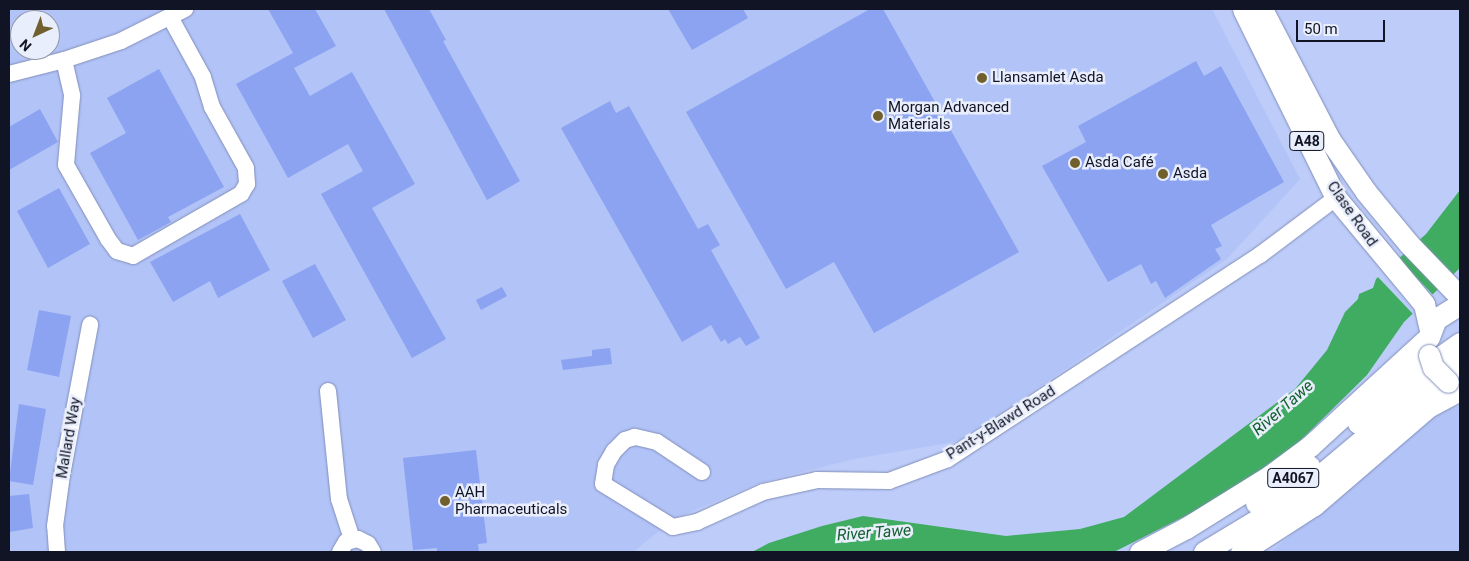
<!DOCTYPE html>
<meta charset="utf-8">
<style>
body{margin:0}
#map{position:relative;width:1469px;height:561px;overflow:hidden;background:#bdccf9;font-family:Roboto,sans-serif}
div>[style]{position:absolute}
.built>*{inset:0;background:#b2c3f7}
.water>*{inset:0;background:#40ac61}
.pier>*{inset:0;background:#bdccf9}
.building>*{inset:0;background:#8ba3f1}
.roads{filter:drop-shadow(0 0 1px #828fba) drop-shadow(0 0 1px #828fba)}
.minor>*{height:16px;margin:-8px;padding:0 8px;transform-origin:8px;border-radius:8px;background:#fff}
.major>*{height:21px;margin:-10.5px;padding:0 10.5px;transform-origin:10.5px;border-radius:10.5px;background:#fff}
.bridges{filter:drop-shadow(0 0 1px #828fba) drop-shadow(0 0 1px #828fba)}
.major-bridge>*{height:21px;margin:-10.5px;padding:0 10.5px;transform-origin:10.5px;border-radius:10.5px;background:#fff}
.dots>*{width:14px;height:14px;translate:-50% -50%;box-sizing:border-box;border:2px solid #e9eefc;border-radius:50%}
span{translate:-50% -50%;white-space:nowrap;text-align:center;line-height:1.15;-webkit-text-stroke:5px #e9eefc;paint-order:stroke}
.shield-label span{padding:1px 4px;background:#e9eefc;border:1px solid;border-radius:4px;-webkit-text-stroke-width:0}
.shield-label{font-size:14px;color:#101424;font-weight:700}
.poi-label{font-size:15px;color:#101424}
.left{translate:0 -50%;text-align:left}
.street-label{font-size:15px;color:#101424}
.water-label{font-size:16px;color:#15602f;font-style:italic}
.frame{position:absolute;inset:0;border:10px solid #101424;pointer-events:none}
.north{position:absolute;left:10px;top:10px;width:50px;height:50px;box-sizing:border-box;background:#e9eefc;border:1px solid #9297a6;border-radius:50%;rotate:223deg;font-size:14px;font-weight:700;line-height:20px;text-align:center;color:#101424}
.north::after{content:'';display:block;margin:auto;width:18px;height:22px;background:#715f2d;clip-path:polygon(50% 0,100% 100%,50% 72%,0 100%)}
.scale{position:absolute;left:1296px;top:20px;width:89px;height:22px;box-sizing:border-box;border:2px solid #101424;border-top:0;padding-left:6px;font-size:15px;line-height:18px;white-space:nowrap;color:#101424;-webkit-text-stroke:4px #e9eefc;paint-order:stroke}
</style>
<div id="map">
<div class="built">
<i style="clip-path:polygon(evenodd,9px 9px,1212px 9px,1300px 179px,1227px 259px,960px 441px,854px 459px,759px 483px,674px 519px,633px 552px,9px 552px,9px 9px,20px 20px,50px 20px,50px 50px,20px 50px,20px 20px)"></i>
<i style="clip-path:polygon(1460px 406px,1460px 552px,1271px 552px,1416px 430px,1440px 411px)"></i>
</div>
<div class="water">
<i style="clip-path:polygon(1460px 190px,1460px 268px,1404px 322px,1367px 375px,1298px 443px,1223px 497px,1114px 552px,752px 552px,769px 543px,822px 526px,863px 516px,1006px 536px,1080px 529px,1124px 517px,1295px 389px,1327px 350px,1345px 312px,1358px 299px,1359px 294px,1373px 288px,1376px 279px,1426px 234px)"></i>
</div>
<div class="pier">
<i style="clip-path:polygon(1397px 257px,1433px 295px,1413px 314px,1376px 275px)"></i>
</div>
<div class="building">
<i style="clip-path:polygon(268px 9px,315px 9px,336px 46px,294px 68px,310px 96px,352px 72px,415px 184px,372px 208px,446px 339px,412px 358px,321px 194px,363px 171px,348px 144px,288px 178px,236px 84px,293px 53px)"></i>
<i style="clip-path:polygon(384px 9px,429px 9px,446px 40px,443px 41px,520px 181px,487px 200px)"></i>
<i style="clip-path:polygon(668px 9px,743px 9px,748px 18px,692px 50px)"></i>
<i style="clip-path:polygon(870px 9px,883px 9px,1019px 252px,874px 333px,834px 262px,786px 289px,686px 112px)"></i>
<i style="clip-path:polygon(1196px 61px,1204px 76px,1221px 66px,1284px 182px,1211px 225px,1222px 246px,1215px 249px,1221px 259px,1165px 298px,1156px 281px,1151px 284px,1141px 264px,1108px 282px,1042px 166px,1086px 142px,1078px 126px)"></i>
<i style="clip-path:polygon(159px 69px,224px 187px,168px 217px,171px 222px,138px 240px,90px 153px,126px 133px,107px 98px)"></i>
<i style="clip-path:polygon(610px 101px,616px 113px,629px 106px,698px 229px,708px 224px,720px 245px,711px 250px,760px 338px,746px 346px,740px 337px,728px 344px,725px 339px,721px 342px,711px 325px,682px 342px,561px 128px)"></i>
<i style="clip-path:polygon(40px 109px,58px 142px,9px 170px,9px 127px)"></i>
<i style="clip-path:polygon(59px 188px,90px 244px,48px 268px,17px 211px)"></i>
<i style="clip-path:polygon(240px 214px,270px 270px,218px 298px,210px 281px,173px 302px,150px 262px)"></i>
<i style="clip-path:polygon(315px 264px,346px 320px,313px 338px,282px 281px)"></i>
<i style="clip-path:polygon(502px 287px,507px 296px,481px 310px,476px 300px)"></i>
<i style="clip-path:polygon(39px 310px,71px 316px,59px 377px,27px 370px)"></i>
<i style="clip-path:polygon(610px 348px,612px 364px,563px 370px,561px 360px,592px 356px,592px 350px)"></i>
<i style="clip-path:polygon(19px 404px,46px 409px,33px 485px,9px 481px)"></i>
<i style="clip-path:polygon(476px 450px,487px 543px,478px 544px,479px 552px,437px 552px,437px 548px,413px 550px,403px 458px)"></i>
<i style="clip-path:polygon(29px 494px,33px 528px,9px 532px,9px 496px)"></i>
</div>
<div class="roads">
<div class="minor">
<i style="left:64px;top:60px;width:37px;rotate:77deg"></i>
<i style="left:72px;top:96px;width:69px;rotate:95deg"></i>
<i style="left:66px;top:165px;width:85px;rotate:60.4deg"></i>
<i style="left:108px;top:239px;width:15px;rotate:53deg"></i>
<i style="left:117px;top:251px;width:17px;rotate:17deg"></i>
<i style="left:133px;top:256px;width:125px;rotate:-29.9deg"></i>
<i style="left:241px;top:194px;width:12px;rotate:-59deg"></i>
<i style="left:247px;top:184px;width:16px;rotate:-94deg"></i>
<i style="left:246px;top:168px;width:70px;rotate:-119.1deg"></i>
<i style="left:212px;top:107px;width:31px;rotate:-107deg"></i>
<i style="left:203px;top:77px;width:68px;rotate:-118.8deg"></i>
<i style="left:9px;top:74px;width:57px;rotate:-14.3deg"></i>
<i style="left:64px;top:60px;width:60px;rotate:-18.4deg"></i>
<i style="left:121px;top:41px;width:72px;rotate:-26.6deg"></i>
<i style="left:328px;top:391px;width:109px;rotate:84.2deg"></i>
<i style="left:339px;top:499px;width:42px;rotate:72deg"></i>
<i style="left:702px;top:472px;width:54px;rotate:-146.3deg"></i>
<i style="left:657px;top:442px;width:23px;rotate:-167deg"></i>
<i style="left:635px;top:437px;width:10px;rotate:163deg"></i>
<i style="left:625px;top:440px;width:16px;rotate:135deg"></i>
<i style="left:614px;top:451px;width:16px;rotate:120deg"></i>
<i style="left:606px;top:465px;width:19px;rotate:99deg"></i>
<i style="left:603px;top:484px;width:82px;rotate:31.6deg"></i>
<i style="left:673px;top:527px;width:25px;rotate:-12deg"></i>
<i style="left:697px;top:522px;width:72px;rotate:-24.4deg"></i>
<i style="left:763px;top:492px;width:55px;rotate:-12.5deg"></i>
<i style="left:817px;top:480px;width:72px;rotate:0.8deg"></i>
<i style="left:889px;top:481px;width:63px;rotate:-20.4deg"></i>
<i style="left:948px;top:459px;width:373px;rotate:-33.2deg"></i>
<i style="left:1260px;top:255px;width:95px;rotate:-36.9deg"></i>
<i style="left:57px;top:552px;width:26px;rotate:-94deg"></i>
<i style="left:55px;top:526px;width:51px;rotate:-82.2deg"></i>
<i style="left:62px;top:475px;width:153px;rotate:-79.4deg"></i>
<i style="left:340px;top:552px;width:12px;rotate:-59deg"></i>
<i style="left:346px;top:542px;width:12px;rotate:-14deg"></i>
<i style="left:358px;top:539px;width:11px;rotate:27deg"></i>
<i style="left:368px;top:544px;width:9px;rotate:58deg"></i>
</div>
<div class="major">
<i style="left:1243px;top:9px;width:211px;rotate:63.8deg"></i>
<i style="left:1336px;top:198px;width:138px;rotate:50.3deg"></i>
<i style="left:1424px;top:304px;width:28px;rotate:77deg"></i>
<i style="left:1262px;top:9px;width:148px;rotate:62.6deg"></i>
<i style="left:1330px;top:140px;width:63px;rotate:55.3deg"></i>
<i style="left:1366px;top:192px;width:66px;rotate:50.5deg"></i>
<i style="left:1408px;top:243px;width:75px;rotate:46.1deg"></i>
<i style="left:1429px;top:337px;width:19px;rotate:-69deg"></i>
<i style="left:1436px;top:319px;width:28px;rotate:-32deg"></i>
<i style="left:1358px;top:423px;width:59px;rotate:-41.6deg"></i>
<i style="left:1402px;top:384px;width:71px;rotate:-35.3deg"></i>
<i style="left:1256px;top:503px;width:65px;rotate:-34.9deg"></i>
<i style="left:1140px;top:552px;width:52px;rotate:-27.6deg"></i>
<i style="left:1186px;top:528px;width:100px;rotate:-31.9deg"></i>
<i style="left:1271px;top:475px;width:49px;rotate:-36.6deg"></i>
<i style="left:1310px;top:446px;width:161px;rotate:-42.5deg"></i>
<i style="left:1204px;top:552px;width:104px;rotate:-31.2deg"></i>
<i style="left:1293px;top:498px;width:180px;rotate:-40deg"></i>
<i style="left:1431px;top:382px;width:35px;rotate:-33deg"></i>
<i style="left:1241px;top:552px;width:87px;rotate:-32.8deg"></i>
<i style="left:1314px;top:505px;width:150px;rotate:-40.7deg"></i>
<i style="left:1428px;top:407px;width:36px;rotate:-28deg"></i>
</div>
</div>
<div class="bridges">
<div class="major-bridge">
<i style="left:1429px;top:355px;width:13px;rotate:72deg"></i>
<i style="left:1433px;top:367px;width:21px;rotate:45deg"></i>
</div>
</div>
<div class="dots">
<i style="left:982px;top:78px;background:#715f2d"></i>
<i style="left:878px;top:116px;background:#715f2d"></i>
<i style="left:1075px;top:163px;background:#715f2d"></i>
<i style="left:1163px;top:174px;background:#715f2d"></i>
<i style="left:445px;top:501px;background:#715f2d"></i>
</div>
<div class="shield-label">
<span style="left:1307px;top:141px">A48</span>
<span style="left:1293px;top:478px">A4067</span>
</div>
<div class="poi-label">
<span class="left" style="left:992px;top:78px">Llansamlet Asda</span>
<span class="left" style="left:888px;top:116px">Morgan Advanced<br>Materials</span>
<span class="left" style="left:1085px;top:163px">Asda Café</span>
<span class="left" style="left:1173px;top:174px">Asda</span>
<span class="left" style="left:455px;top:501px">AAH<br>Pharmaceuticals</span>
</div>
<div class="street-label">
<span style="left:1352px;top:214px;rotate:55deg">Clase Road</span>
<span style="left:1001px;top:423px;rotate:-32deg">Pant-y-Blawd Road</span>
<span style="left:69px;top:438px;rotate:-80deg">Mallard Way</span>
</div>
<div class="water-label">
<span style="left:1283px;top:408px;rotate:-41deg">River Tawe</span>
<span style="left:874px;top:533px;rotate:-4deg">River Tawe</span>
</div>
<div class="frame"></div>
<div class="north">N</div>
<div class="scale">50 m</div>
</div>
